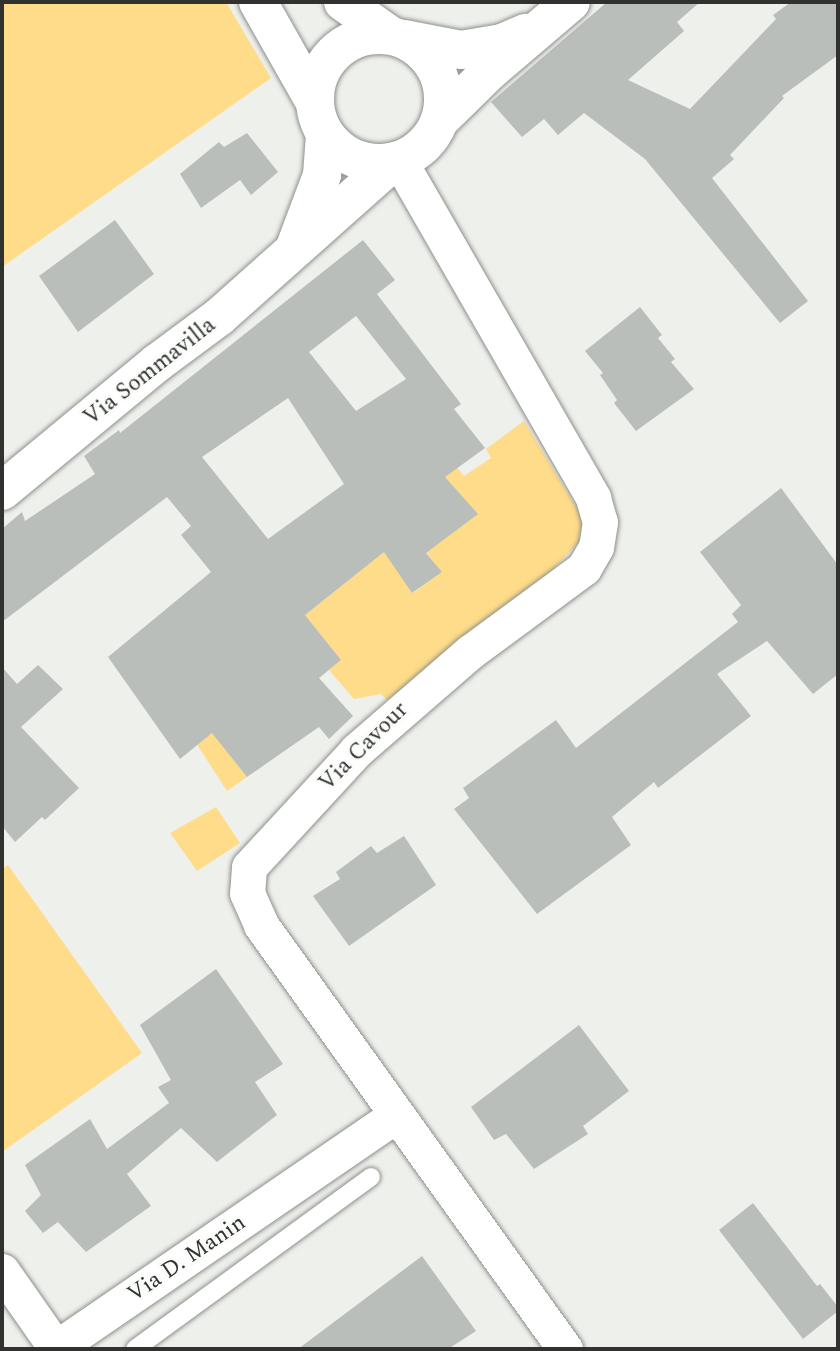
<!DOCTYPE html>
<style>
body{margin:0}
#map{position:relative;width:840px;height:1351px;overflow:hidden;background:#eef0ec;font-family:Spectral,serif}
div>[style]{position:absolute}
.green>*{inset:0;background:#fedc89}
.building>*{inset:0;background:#babebb}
.roads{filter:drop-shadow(0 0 2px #8e908c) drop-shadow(0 0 2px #8e908c)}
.lane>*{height:18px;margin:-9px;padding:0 9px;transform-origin:9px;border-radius:9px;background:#fff}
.street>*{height:35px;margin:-17.5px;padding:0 17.5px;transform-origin:17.5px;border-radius:17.5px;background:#fff}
.secondary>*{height:38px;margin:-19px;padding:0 19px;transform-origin:19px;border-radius:19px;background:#fff}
.secondary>.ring{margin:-19px;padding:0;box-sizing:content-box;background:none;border:38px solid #fff;border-radius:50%}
span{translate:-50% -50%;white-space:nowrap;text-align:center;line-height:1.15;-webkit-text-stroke:6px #fbfdfa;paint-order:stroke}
.street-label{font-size:23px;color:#313230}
.frame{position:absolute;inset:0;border:4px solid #313230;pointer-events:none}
</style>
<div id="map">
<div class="green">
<i style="clip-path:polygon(2px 2px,226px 2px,271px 78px,2px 267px)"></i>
<i style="clip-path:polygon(evenodd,524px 421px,579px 512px,584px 528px,581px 540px,542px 580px,387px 700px,381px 694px,354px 699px,329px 670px,341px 660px,305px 615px,361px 570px,404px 471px,457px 468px,464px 476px,491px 458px,486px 449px,524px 421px,422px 547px,441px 572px,413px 593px,412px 593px,422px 547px)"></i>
<i style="clip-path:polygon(209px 728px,247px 777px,227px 791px,194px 740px)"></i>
<i style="clip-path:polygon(216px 807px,240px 843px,197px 871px,170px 833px)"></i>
<i style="clip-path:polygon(8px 865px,142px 1053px,2px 1152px,2px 869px)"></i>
</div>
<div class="building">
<i style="clip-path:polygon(607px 2px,700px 2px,677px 22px,684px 31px,628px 80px,690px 109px,776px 19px,773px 15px,791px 2px,838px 2px,838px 55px,782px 96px,784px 98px,730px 155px,734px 159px,712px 178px,808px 301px,780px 323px,645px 159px,584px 113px,558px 135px,544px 119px,522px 137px,491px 102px)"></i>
<i style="clip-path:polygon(247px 133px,278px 172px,251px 195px,240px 180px,201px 208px,180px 174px,219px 142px,224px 147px)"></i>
<i style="clip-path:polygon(115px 220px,154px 274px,78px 332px,39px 276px)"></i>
<i style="clip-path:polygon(evenodd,363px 240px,395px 280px,377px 294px,461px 404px,454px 409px,485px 448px,445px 477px,478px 514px,426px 553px,442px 572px,412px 593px,384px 552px,305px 615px,341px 660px,319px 678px,353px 716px,329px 739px,319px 727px,247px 777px,212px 733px,180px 759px,108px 657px,211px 572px,181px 535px,191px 526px,167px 497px,2px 622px,2px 529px,22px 512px,25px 521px,95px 474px,84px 456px,119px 430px,120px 433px,363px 240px,356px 316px,406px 379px,356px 411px,309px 352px,356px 316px,363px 240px,288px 398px,344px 484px,268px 539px,202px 457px,288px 398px)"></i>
<i style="clip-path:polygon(640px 307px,662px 335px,658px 338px,675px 359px,671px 362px,694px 389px,636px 431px,614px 403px,617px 400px,600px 375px,603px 373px,585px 351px)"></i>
<i style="clip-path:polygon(781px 488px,838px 565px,838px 674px,813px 694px,767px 641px,717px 674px,751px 716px,658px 788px,654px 782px,612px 817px,631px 845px,537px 914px,454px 809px,469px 798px,463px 788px,556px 720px,576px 748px,738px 622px,732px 614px,741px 605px,700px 552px)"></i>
<i style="clip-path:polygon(38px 665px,63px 689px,21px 727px,79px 788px,45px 820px,42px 817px,15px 842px,2px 826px,2px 667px,17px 684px)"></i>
<i style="clip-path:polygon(404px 836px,436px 885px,349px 946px,313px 896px,340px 879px,336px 872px,371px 846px,377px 853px)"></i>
<i style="clip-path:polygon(216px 969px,283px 1064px,255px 1082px,277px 1115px,217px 1162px,181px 1128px,127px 1174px,151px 1206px,86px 1252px,58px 1222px,43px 1233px,25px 1211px,41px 1195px,25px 1165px,90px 1119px,107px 1149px,169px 1103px,158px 1087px,171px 1080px,140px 1025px)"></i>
<i style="clip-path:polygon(579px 1025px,629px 1091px,583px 1126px,588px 1134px,534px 1169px,506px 1134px,494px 1140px,471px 1107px)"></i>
<i style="clip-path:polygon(753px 1203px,817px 1286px,820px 1284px,838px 1307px,838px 1311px,803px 1339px,719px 1230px)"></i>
<i style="clip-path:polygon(422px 1256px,476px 1331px,448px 1349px,298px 1349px)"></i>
</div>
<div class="roads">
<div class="lane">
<i style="left:135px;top:1349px;width:292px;rotate:-36.1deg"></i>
</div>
<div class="street">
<i style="left:399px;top:160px;width:390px;rotate:60.1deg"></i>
<i style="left:593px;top:498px;width:25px;rotate:74deg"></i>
<i style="left:600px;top:522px;width:25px;rotate:99deg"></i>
<i style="left:596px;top:547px;width:24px;rotate:120deg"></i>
<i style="left:584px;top:568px;width:142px;rotate:143.6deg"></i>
<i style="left:470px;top:652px;width:150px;rotate:139.1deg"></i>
<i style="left:357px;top:750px;width:159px;rotate:132.7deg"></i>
<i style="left:249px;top:867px;width:26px;rotate:94deg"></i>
<i style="left:247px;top:893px;width:35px;rotate:66deg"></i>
<i style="left:261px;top:925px;width:522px;rotate:54.36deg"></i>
<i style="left:2px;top:1271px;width:94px;rotate:55deg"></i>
<i style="left:56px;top:1348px;width:411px;rotate:-34.4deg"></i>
</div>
<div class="secondary">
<i style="left:258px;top:2px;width:114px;rotate:60.5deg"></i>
<i style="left:343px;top:2px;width:57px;rotate:35.1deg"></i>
<i class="ring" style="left:315px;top:35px;width:90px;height:90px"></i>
<i style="left:404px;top:39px;width:58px;rotate:10.9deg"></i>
<i style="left:461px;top:50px;width:42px;rotate:-9.7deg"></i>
<i style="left:502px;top:43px;width:26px;rotate:-23deg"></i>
<i style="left:440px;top:120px;width:70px;rotate:-44.4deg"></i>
<i style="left:490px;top:71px;width:106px;rotate:-40.4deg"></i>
<i style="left:295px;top:247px;width:77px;rotate:-69.4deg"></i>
<i style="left:322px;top:175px;width:40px;rotate:-85.7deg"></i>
<i style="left:2px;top:491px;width:201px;rotate:-39.6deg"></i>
<i style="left:157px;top:363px;width:77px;rotate:-36.6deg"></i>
<i style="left:219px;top:317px;width:232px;rotate:-41.7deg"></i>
</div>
</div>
<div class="street-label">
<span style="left:150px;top:372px;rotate:-38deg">Via Sommavilla</span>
<span style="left:364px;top:747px;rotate:-45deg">Via Cavour</span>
<span style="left:187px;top:1259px;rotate:-34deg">Via D. Manin</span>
</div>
<div class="frame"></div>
</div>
